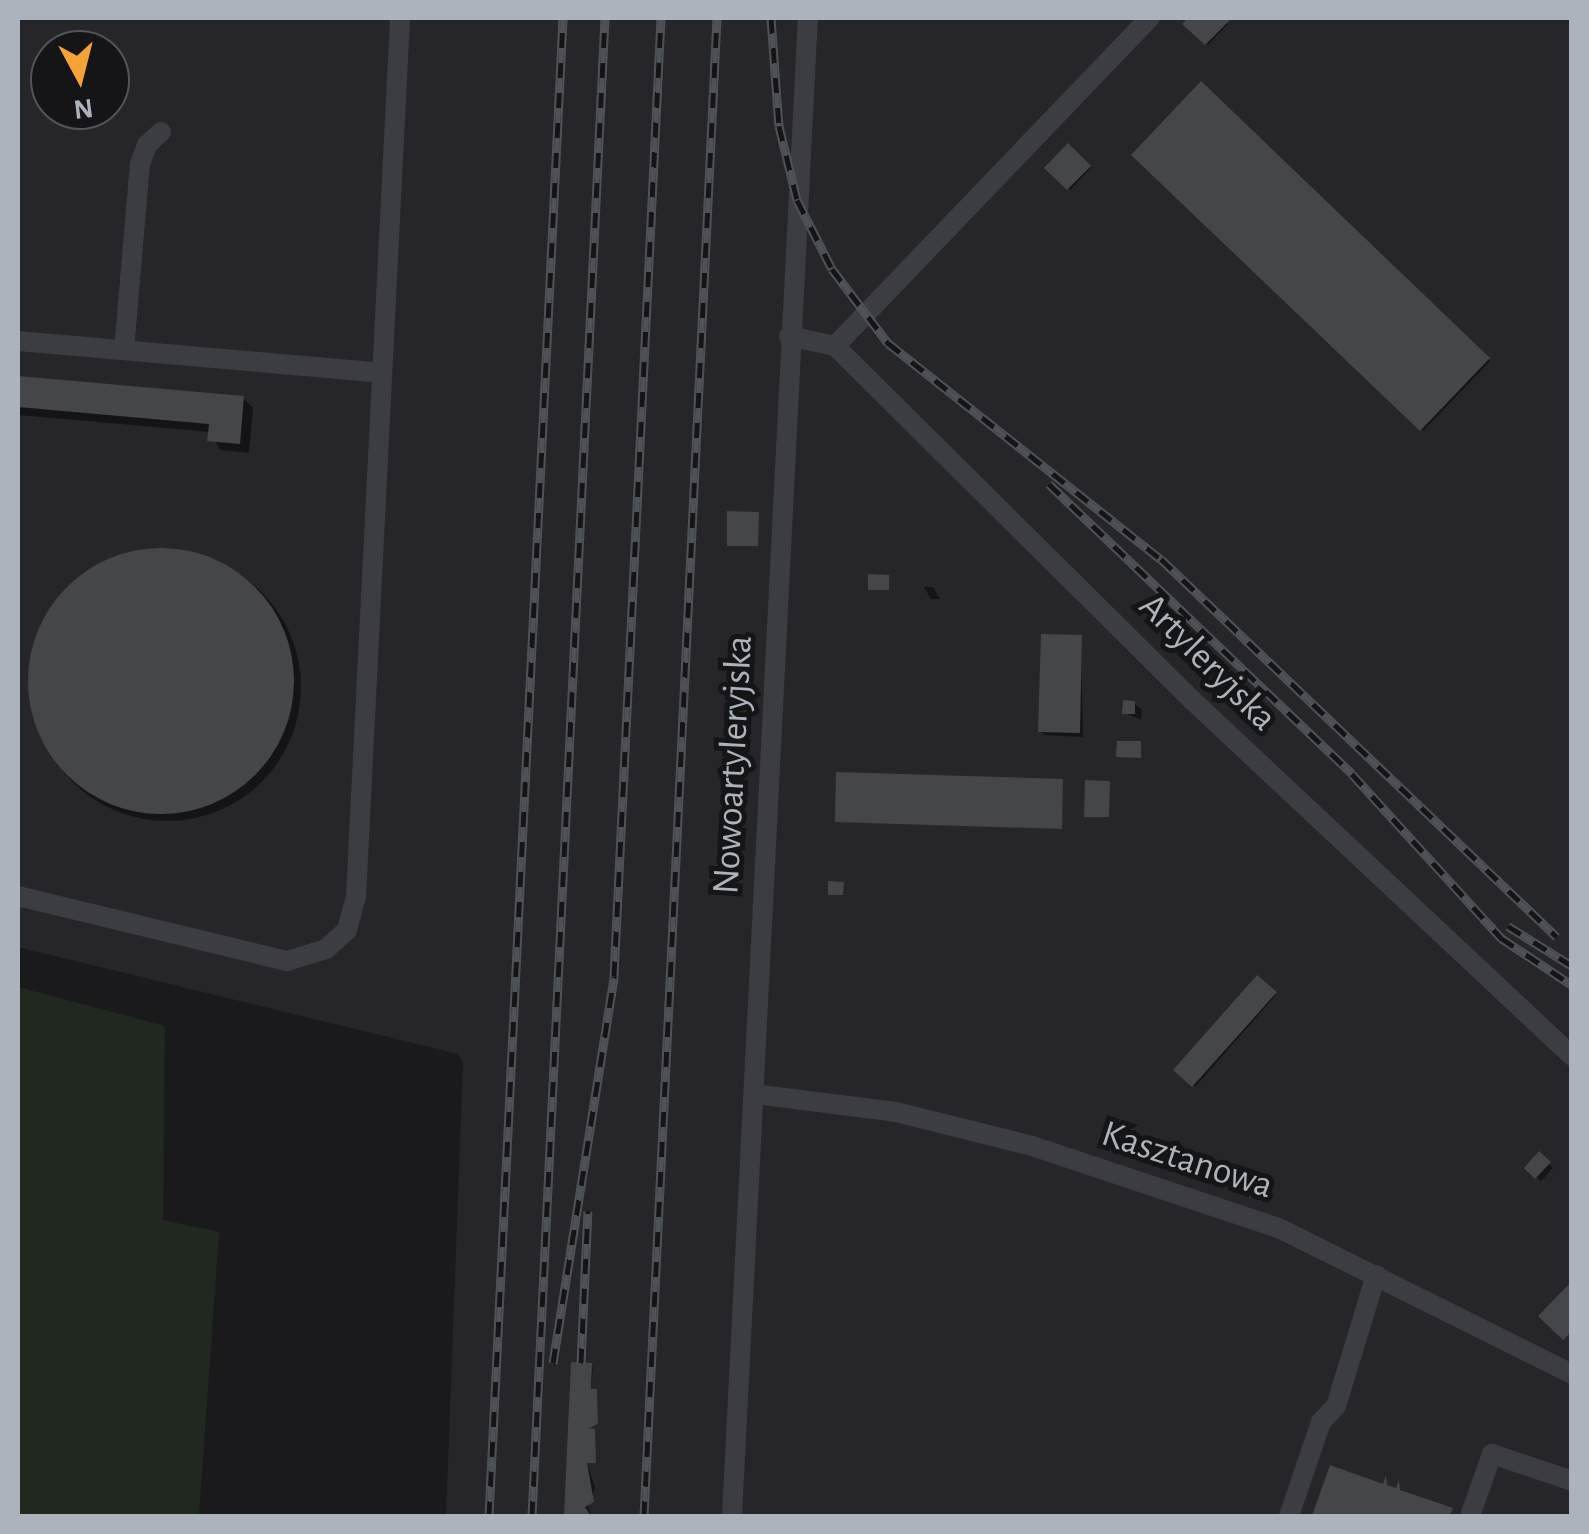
<!DOCTYPE html>
<style>
body{margin:0}
#map{position:relative;width:1589px;height:1534px;overflow:hidden;background:#1a1a1d;font-family:"Alegreya Sans",sans-serif}
div>[style]{position:absolute}
.built>*{inset:0;background:#26262a}
.green>*{inset:0;background:#202820}
.shadow>*{inset:0;background:#0007}
.round{border-radius:50%}
.building>*{inset:0;background:#44464a}
.minor>*{height:20px;margin:-10px;padding:0 10px;transform-origin:10px;border-radius:10px;background:#3b3d42}
.rail>*{height:9px;margin-top:-4.5px;transform-origin:0;background:repeating-linear-gradient(90deg,#151518 0 15px,#4e5157 0 30px);box-sizing:border-box;border-block:2px solid #4e5157}
span{translate:-50% -50%;white-space:nowrap;text-align:center;line-height:1.15;-webkit-text-stroke:10px #151518;paint-order:stroke}
.street-label{font-size:38px;color:#adb3bc}
.frame{position:absolute;inset:0;border:20px solid #adb3bc;pointer-events:none}
.north{position:absolute;left:30px;top:30px;width:100px;height:100px;box-sizing:border-box;background:#151518;border:2px solid #52545a;border-radius:50%;rotate:173deg;font-size:28px;font-weight:700;line-height:40px;text-align:center;color:#adb3bc}
.north::after{content:'';display:block;margin:auto;width:35px;height:45px;background:#f5a339;clip-path:polygon(50% 0,100% 100%,50% 72%,0 100%)}
</style>
<div id="map">
<div class="built">
<i style="clip-path:polygon(evenodd,18px 18px,1571px 18px,1571px 1516px,446px 1516px,463px 1062px,458px 1054px,18px 947px,18px 18px,50px 50px,110px 50px,110px 110px,50px 110px,50px 50px)"></i>
</div>
<div class="green">
<i style="clip-path:polygon(18px 987px,165px 1026px,163px 1220px,219px 1232px,199px 1516px,18px 1516px)"></i>
</div>
<div class="shadow">
<i style="clip-path:polygon(1191px 18px,1222px 18px,1228px 24px,1208px 45px,1185px 24px)"></i>
<i style="clip-path:polygon(1201px 85px,1490px 361px,1423px 431px,1135px 155px)"></i>
<i style="clip-path:polygon(1068px 147px,1091px 168px,1070px 190px,1048px 168px)"></i>
<i style="clip-path:polygon(18px 378px,243px 398px,253px 408px,249px 453px,220px 450px,211px 432px,18px 415px)"></i>
<i class="round" style="left:33px;top:553px;width:268px;height:268px"></i>
<i style="clip-path:polygon(924px 587px,933px 587px,940px 599px,931px 599px)"></i>
<i style="clip-path:polygon(1081px 638px,1083px 737px,1045px 735px,1040px 731px)"></i>
<i style="clip-path:polygon(1134px 703px,1142px 710px,1141px 720px,1125px 713px)"></i>
<i style="clip-path:polygon(1062px 782px,1062px 829px,837px 821px)"></i>
<i style="clip-path:polygon(1257px 978px,1276px 995px,1195px 1087px,1176px 1069px)"></i>
<i style="clip-path:polygon(1539px 1155px,1553px 1168px,1541px 1181px,1527px 1168px)"></i>
<i style="clip-path:polygon(574px 1365px,593px 1367px,591px 1392px,597px 1393px,598px 1424px,589px 1424px,596px 1463px,587px 1463px,595px 1488px,588px 1507px,592px 1516px,566px 1516px)"></i>
<i style="clip-path:polygon(1331px 1469px,1452px 1510px,1451px 1516px,1315px 1516px)"></i>
</div>
<div class="building">
<i style="clip-path:polygon(1188px 18px,1226px 18px,1229px 21px,1205px 45px,1182px 24px)"></i>
<i style="clip-path:polygon(1201px 81px,1490px 358px,1420px 431px,1131px 155px)"></i>
<i style="clip-path:polygon(1068px 143px,1091px 166px,1067px 190px,1044px 168px)"></i>
<i style="clip-path:polygon(18px 376px,244px 396px,240px 444px,207px 441px,209px 424px,18px 407px)"></i>
<i style="clip-path:polygon(727px 511px,759px 512px,758px 546px,727px 546px)"></i>
<i class="round" style="left:28px;top:548px;width:266px;height:266px"></i>
<i style="clip-path:polygon(868px 574px,889px 575px,889px 590px,868px 590px)"></i>
<i style="clip-path:polygon(1041px 634px,1082px 635px,1080px 733px,1038px 732px)"></i>
<i style="clip-path:polygon(1123px 700px,1135px 701px,1135px 714px,1122px 714px)"></i>
<i style="clip-path:polygon(1117px 741px,1141px 741px,1141px 758px,1116px 757px)"></i>
<i style="clip-path:polygon(836px 772px,1063px 779px,1062px 829px,835px 822px)"></i>
<i style="clip-path:polygon(1085px 780px,1110px 781px,1109px 817px,1084px 817px)"></i>
<i style="clip-path:polygon(828px 881px,844px 882px,843px 895px,828px 895px)"></i>
<i style="clip-path:polygon(1257px 975px,1277px 992px,1192px 1087px,1173px 1070px)"></i>
<i style="clip-path:polygon(1539px 1151px,1551px 1162px,1535px 1179px,1524px 1168px)"></i>
<i style="clip-path:polygon(1572px 1281px,1572px 1331px,1563px 1340px,1538px 1316px)"></i>
<i style="clip-path:polygon(571px 1362px,592px 1363px,591px 1389px,597px 1389px,598px 1424px,589px 1428px,595px 1429px,596px 1463px,587px 1463px,594px 1502px,585px 1507px,591px 1516px,564px 1516px)"></i>
<i style="clip-path:polygon(1330px 1465px,1383px 1484px,1386px 1475px,1387px 1485px,1396px 1488px,1399px 1480px,1400px 1490px,1453px 1508px,1450px 1516px,1312px 1516px)"></i>
</div>
<div class="minor">
<i style="left:789px;top:336px;width:47px;rotate:12.3deg"></i>
<i style="left:835px;top:346px;width:503px;rotate:44.76deg"></i>
<i style="left:1192px;top:700px;width:521px;rotate:43.13deg"></i>
<i style="left:18px;top:341px;width:365px;rotate:5deg"></i>
<i style="left:835px;top:346px;width:455px;rotate:-46.2deg"></i>
<i style="left:124px;top:350px;width:187px;rotate:-85.1deg"></i>
<i style="left:140px;top:164px;width:20px;rotate:-70deg"></i>
<i style="left:147px;top:145px;width:19px;rotate:-43deg"></i>
<i style="left:18px;top:896px;width:277px;rotate:13.6deg"></i>
<i style="left:287px;top:961px;width:41px;rotate:-17.1deg"></i>
<i style="left:326px;top:949px;width:28px;rotate:-42deg"></i>
<i style="left:347px;top:930px;width:34px;rotate:-75deg"></i>
<i style="left:356px;top:897px;width:880px;rotate:-87.13deg"></i>
<i style="left:754px;top:1094px;width:143px;rotate:7.2deg"></i>
<i style="left:896px;top:1112px;width:140px;rotate:14deg"></i>
<i style="left:1032px;top:1146px;width:260px;rotate:18.4deg"></i>
<i style="left:1279px;top:1228px;width:327px;rotate:26.5deg"></i>
<i style="left:732px;top:1516px;width:1500px;rotate:-87.1deg"></i>
<i style="left:1289px;top:1516px;width:99px;rotate:-71.2deg"></i>
<i style="left:1321px;top:1422px;width:22px;rotate:-47deg"></i>
<i style="left:1336px;top:1406px;width:137px;rotate:-73deg"></i>
<i style="left:1470px;top:1516px;width:66px;rotate:-70.5deg"></i>
<i style="left:1492px;top:1454px;width:84px;rotate:18.6deg"></i>
</div>
<div class="rail">
<i style="left:771px;top:18px;width:108px;rotate:85.8deg"></i>
<i style="left:779px;top:126px;width:76px;rotate:76.3deg"></i>
<i style="left:797px;top:200px;width:77px;rotate:63.1deg"></i>
<i style="left:832px;top:269px;width:93px;rotate:52.9deg"></i>
<i style="left:888px;top:343px;width:348px;rotate:38.4deg"></i>
<i style="left:1161px;top:559px;width:547px;rotate:43.67deg"></i>
<i style="left:1049px;top:484px;width:419px;rotate:43.7deg"></i>
<i style="left:1352px;top:774px;width:222px;rotate:47.7deg"></i>
<i style="left:1501px;top:938px;width:85px;rotate:33.5deg"></i>
<i style="left:1508px;top:926px;width:75px;rotate:32deg"></i>
<i style="left:553px;top:1363px;width:392px;rotate:-81deg"></i>
<i style="left:614px;top:976px;width:959px;rotate:-87.19deg"></i>
<i style="left:581px;top:1363px;width:152px;rotate:-87.4deg"></i>
<i style="left:489px;top:1516px;width:1500px;rotate:-87.17deg"></i>
<i style="left:532px;top:1516px;width:1500px;rotate:-87.21deg"></i>
<i style="left:644px;top:1516px;width:1500px;rotate:-87.21deg"></i>
</div>
<div class="street-label">
<span style="left:1207px;top:663px;rotate:45deg">Artyleryjska</span>
<span style="left:734px;top:765px;rotate:-87deg">Nowoartyleryjska</span>
<span style="left:1187px;top:1161px;rotate:18deg">Kasztanowa</span>
</div>
<div class="frame"></div>
<div class="north">N</div>
</div>
